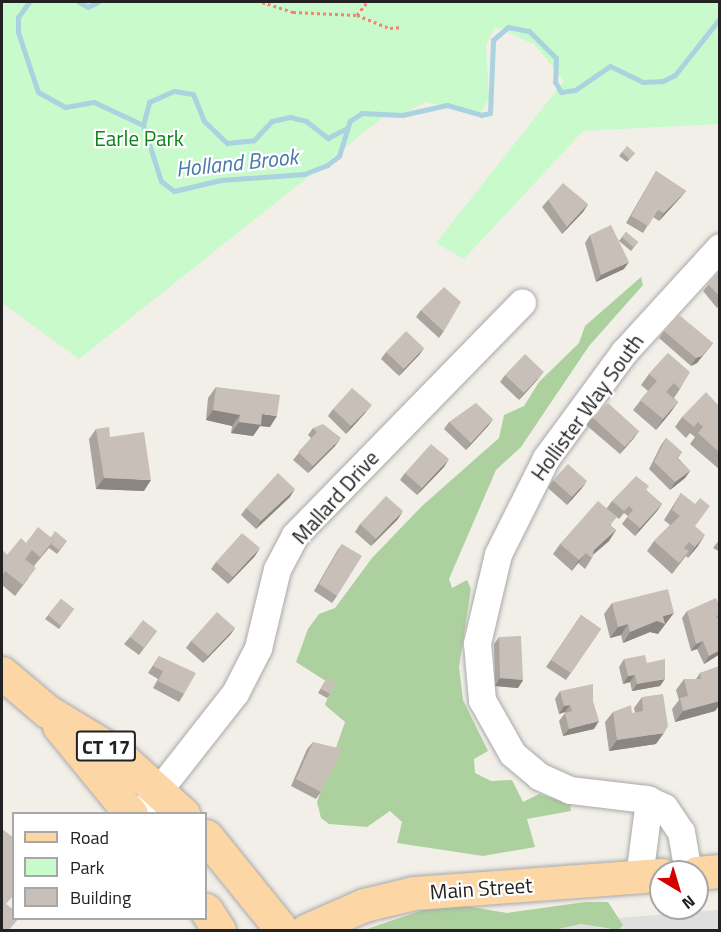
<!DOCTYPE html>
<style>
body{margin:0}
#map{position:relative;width:721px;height:932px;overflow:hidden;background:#f2efe9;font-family:"Titillium Web",sans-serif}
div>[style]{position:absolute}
.residential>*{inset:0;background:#e0dfdf}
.forest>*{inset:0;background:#add19e}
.park>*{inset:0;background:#c8facc}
.stream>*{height:5px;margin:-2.5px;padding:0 2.5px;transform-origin:2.5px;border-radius:2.5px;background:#aad3df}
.path>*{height:3px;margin-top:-1.5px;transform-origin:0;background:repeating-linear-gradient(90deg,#fa8072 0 3px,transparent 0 6px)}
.roads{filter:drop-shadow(0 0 2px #a9a9a9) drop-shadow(0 0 2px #a9a9a9)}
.minor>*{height:27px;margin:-13.5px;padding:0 13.5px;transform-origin:13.5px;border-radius:13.5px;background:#fff}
.major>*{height:33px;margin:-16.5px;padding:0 16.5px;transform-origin:16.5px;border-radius:16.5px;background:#fcd6a4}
.wall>*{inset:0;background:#aba49e}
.shaded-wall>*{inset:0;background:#8b8681}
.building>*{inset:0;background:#c7bfb8}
span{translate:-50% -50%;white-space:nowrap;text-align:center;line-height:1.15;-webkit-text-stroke:4.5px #fff;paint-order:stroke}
.shield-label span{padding:2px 4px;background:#fff;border:2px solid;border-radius:4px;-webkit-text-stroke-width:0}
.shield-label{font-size:20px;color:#222;font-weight:700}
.park-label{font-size:21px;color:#0c8416}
.street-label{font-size:21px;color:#222}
.water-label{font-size:22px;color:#4a7aab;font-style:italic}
.frame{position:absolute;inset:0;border:3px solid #222;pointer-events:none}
.legend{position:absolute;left:12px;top:812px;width:195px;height:108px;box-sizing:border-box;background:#fff;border:2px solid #a7a7a7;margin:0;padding:8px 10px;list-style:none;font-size:18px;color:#222}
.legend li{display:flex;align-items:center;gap:12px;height:30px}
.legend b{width:30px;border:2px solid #a7a7a7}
.north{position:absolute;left:649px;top:860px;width:60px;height:60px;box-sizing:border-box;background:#fff;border:2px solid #a7a7a7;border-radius:50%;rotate:142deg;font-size:16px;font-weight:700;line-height:24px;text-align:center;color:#222}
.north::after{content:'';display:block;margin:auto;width:21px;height:27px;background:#d40000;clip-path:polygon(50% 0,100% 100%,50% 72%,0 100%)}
</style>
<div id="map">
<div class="residential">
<i style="clip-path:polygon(719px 910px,719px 930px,554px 930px,581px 924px,614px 930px,623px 925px,617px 918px)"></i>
</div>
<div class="forest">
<i style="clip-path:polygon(641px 277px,643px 285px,589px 346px,521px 447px,496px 470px,449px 579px,452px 588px,467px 580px,471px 589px,459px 667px,463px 700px,488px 751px,474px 759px,475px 773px,491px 781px,512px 780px,523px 802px,539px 794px,570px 804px,571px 811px,527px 819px,535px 847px,483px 856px,397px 843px,402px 822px,390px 811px,367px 827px,329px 824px,321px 818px,317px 802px,345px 722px,325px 705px,332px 685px,296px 662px,308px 629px,319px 614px,335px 608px,372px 558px,422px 506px,499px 438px,504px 415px,524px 406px,539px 382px,579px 343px,585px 326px)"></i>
<i style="clip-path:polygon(585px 902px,608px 902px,623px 925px,618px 930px,581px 924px,554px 930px,364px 930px,423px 910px,466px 906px,507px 913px)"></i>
</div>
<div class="park">
<i style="clip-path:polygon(2px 2px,719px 2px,719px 124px,583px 131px,464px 259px,436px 243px,564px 81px,535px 45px,495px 27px,486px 45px,489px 99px,480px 114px,425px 102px,396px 118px,386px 115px,79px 359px,2px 303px)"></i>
</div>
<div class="stream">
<i style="left:29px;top:2px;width:19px;rotate:126deg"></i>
<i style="left:18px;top:17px;width:15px;rotate:90deg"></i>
<i style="left:18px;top:32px;width:63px;rotate:71.6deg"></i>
<i style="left:38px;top:92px;width:31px;rotate:29deg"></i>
<i style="left:65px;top:107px;width:29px;rotate:-10deg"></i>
<i style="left:94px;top:102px;width:54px;rotate:25.1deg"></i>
<i style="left:143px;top:125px;width:59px;rotate:72.2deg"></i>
<i style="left:161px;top:181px;width:16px;rotate:38deg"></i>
<i style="left:174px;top:191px;width:48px;rotate:-13.2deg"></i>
<i style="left:221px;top:180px;width:83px;rotate:-4.1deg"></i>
<i style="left:304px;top:174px;width:25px;rotate:-21deg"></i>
<i style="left:327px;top:165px;width:15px;rotate:-37deg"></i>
<i style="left:339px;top:156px;width:37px;rotate:-73deg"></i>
<i style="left:350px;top:121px;width:14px;rotate:-34deg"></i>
<i style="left:362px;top:113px;width:40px;rotate:2.9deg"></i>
<i style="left:402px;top:115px;width:46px;rotate:-12.5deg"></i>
<i style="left:447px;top:105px;width:35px;rotate:16deg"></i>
<i style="left:481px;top:115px;width:9px;rotate:-13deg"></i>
<i style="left:490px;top:113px;width:73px;rotate:-87.6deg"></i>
<i style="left:493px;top:40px;width:20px;rotate:-41deg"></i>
<i style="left:508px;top:27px;width:21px;rotate:11deg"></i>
<i style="left:529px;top:31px;width:38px;rotate:45deg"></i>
<i style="left:556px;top:58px;width:24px;rotate:92deg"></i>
<i style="left:555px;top:82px;width:12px;rotate:59deg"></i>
<i style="left:561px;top:92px;width:14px;rotate:-8deg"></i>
<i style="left:575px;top:90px;width:42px;rotate:-34.4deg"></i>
<i style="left:610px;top:66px;width:37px;rotate:26deg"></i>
<i style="left:643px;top:82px;width:20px;rotate:-3deg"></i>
<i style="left:663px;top:81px;width:13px;rotate:-27deg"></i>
<i style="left:675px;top:75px;width:73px;rotate:-51.7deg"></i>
<i style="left:79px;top:2px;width:10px;rotate:29deg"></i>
<i style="left:88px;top:7px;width:11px;rotate:-27deg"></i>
<i style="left:143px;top:125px;width:24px;rotate:-75deg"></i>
<i style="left:149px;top:102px;width:27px;rotate:-24deg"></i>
<i style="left:174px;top:91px;width:19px;rotate:9deg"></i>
<i style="left:193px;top:94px;width:29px;rotate:68deg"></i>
<i style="left:204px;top:121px;width:32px;rotate:44deg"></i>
<i style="left:227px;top:143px;width:27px;rotate:-6deg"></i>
<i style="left:254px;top:140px;width:26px;rotate:-47deg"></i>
<i style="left:272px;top:121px;width:18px;rotate:-13deg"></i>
<i style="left:290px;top:117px;width:16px;rotate:14deg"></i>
<i style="left:306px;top:121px;width:28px;rotate:38deg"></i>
<i style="left:328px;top:138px;width:21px;rotate:-28deg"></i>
</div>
<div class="path">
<i style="left:262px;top:2px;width:33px;rotate:18deg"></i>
<i style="left:293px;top:12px;width:64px;rotate:2.7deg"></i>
<i style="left:357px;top:15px;width:35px;rotate:22deg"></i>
<i style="left:390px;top:28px;width:12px;rotate:-5deg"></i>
<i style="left:357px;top:15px;width:16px;rotate:-52deg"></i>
</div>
<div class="roads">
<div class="minor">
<i style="left:140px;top:814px;width:154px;rotate:-51.9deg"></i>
<i style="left:235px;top:693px;width:51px;rotate:-62.9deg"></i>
<i style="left:258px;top:648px;width:81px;rotate:-76.5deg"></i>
<i style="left:277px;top:569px;width:38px;rotate:-62deg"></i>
<i style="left:295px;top:535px;width:325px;rotate:-45.7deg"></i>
<i style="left:688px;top:872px;width:41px;rotate:-99.9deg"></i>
<i style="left:681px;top:832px;width:30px;rotate:-124deg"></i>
<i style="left:664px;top:807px;width:20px;rotate:-156deg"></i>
<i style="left:646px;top:799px;width:77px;rotate:-173.2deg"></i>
<i style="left:570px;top:790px;width:34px;rotate:-156deg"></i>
<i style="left:539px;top:776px;width:35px;rotate:-140deg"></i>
<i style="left:512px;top:753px;width:61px;rotate:-119.5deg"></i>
<i style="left:482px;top:700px;width:57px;rotate:-95deg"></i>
<i style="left:477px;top:643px;width:91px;rotate:-76.7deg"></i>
<i style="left:498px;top:554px;width:107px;rotate:-63.4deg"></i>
<i style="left:546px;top:458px;width:132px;rotate:-53.7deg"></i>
<i style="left:624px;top:352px;width:142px;rotate:-47.6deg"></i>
<i style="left:639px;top:877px;width:78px;rotate:-82.6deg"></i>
</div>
<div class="major">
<i style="left:2px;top:673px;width:59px;rotate:40.2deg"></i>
<i style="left:47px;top:711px;width:81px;rotate:31.3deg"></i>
<i style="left:116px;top:753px;width:91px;rotate:42.3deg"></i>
<i style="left:59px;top:726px;width:114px;rotate:50.7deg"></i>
<i style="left:206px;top:836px;width:121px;rotate:51deg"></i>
<i style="left:697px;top:873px;width:23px;rotate:-5deg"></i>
<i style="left:206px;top:910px;width:24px;rotate:57deg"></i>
<i style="left:307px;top:930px;width:62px;rotate:-23.7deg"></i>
<i style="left:364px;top:905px;width:51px;rotate:-13.5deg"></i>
<i style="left:414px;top:893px;width:248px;rotate:-4.2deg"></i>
</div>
</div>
<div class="wall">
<i style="clip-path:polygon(622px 152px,635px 153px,627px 162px,619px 156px)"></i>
<i style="clip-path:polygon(656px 171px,686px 191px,680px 198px,659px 221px,653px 217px,643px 233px,626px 223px)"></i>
<i style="clip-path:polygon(548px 200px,588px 204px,583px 212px,562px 234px,542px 207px)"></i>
<i style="clip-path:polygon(626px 232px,638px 242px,631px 251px,619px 241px)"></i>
<i style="clip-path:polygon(590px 235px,624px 269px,596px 282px,585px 243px)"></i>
<i style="clip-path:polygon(720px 271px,720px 305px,717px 308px,703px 291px)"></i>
<i style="clip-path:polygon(421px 310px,444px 331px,439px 338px,416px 317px)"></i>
<i style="clip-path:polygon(664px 331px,713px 343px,697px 363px,691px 366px,659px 338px)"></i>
<i style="clip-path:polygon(424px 348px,419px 355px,399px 376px,381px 359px,386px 352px)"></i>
<i style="clip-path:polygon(668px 353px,680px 389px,674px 398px,678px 402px,670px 413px,656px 430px,633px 410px,648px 391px,641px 385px,649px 374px)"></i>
<i style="clip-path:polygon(505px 375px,538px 379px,519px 400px,500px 382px)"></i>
<i style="clip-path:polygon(216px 387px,270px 427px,260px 426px,253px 436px,231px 433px,232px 426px,206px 420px,208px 398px)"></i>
<i style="clip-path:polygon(720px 407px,720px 470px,690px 444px,695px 437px,690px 433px,686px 438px,675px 427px,682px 417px)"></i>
<i style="clip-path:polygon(333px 409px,366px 412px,346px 434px,328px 416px)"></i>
<i style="clip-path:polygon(592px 417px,639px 431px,620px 454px,586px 425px)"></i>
<i style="clip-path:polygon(493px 419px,488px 426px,466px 450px,444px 429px,449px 422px)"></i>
<i style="clip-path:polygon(313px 428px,335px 446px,308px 473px,293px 460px,311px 438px,308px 435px)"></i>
<i style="clip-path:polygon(96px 429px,110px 437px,144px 491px,96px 489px,89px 439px)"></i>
<i style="clip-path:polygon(666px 438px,682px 452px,678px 458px,690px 471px,685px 478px,670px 490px,649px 469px,661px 445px)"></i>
<i style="clip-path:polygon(444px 467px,417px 495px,400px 480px,405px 473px)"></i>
<i style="clip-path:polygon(553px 480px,582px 488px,567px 505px,548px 488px)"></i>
<i style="clip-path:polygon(646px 490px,662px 504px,657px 511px,635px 536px,622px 524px,628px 516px,624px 513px,619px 519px,612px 513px,611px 526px,616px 530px,609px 541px,593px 555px,592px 558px,585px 569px,578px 563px,572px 571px,553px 554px,560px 544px,607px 508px,612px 501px)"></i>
<i style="clip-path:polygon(681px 493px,695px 527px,698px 546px,688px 558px,686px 556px,672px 574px,647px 551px,654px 541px,670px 525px,664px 520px)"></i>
<i style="clip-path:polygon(290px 497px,256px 529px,241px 515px,246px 508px)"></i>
<i style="clip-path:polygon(398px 519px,371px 546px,355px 532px,360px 524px)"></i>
<i style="clip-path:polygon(51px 537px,67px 541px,57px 554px,49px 548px,34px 566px,28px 579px,15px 596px,2px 585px,2px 550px,7px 555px,26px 543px)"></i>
<i style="clip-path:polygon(720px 539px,720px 552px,713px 548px)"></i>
<i style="clip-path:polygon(342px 544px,337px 596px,332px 603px,314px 591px,337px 551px)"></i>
<i style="clip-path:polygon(255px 556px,228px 584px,211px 569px,216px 562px)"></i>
<i style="clip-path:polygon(61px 599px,74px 609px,59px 629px,45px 619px)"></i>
<i style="clip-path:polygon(612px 603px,666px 624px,664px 624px,658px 634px,650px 632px,623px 643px,621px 635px,610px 638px,604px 614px)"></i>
<i style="clip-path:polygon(720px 606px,720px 617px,718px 619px,720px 622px,720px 654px,704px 664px,697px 649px,691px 651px,682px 618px,687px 611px)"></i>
<i style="clip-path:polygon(581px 615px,601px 629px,566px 680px,546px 667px)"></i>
<i style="clip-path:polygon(235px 628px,230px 635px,203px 663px,186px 648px,191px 641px)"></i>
<i style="clip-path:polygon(157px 631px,139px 655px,124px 644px,130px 637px)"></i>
<i style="clip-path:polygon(499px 637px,523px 680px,518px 688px,495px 686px,494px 644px)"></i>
<i style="clip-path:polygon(159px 656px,184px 694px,179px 702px,153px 688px,158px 679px,148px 673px)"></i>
<i style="clip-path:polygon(624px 659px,647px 663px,660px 686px,632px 691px,630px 682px,623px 684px,619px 667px)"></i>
<i style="clip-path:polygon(720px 666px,720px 704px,715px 711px,675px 722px,672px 709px,679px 700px,676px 690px,684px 679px,696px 679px,700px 673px)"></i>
<i style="clip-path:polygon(327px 678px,330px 694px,327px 698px,318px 693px)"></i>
<i style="clip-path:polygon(560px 691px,594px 729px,563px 736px,559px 721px,565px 713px,565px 712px,559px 714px,555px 699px)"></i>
<i style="clip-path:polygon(642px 697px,656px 744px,609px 751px,605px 722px,613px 712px,635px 713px,634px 708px)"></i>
<i style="clip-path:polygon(313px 742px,321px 792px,316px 799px,291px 786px,307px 749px)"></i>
</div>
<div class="shaded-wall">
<i style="clip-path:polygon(686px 191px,680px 198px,659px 221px,664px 213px)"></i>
<i style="clip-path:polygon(588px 204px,583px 212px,562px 234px,567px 227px)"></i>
<i style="clip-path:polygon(629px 262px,624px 269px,596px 282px,601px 275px)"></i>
<i style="clip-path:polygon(713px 343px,697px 363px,691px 366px,696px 358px)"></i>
<i style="clip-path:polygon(424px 348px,419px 355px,399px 376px,404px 369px)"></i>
<i style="clip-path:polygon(544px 372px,538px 379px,519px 400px,524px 393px)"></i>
<i style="clip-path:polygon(678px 402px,670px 413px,656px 430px,663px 419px)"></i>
<i style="clip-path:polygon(372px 405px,366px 412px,346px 434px,351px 426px)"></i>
<i style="clip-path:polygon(213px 410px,240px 415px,232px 426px,206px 420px)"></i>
<i style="clip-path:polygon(262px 414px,277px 416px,270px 427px,260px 426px,253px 436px,231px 433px,239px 422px)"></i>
<i style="clip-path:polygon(493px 419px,488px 426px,466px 450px,471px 443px)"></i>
<i style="clip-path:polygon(639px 431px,634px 438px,620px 454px,625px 447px)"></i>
<i style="clip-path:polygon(341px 438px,335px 446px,308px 473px,313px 466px)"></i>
<i style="clip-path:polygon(449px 459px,444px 467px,417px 495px,422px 488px)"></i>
<i style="clip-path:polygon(690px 471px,685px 478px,670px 490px,675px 482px)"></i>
<i style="clip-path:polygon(104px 478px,151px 480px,144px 491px,96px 489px)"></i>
<i style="clip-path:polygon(587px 481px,582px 488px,567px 505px,572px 497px)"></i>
<i style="clip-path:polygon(295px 489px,290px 497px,256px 529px,261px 521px)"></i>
<i style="clip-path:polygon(662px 504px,657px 511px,635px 536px,640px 528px)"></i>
<i style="clip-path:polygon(403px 511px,398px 519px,371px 546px,376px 539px)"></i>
<i style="clip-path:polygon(616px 530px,609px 541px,590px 557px,594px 550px)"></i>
<i style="clip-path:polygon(705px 535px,698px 546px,688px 558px,695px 547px)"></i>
<i style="clip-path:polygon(260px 548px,255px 556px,228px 584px,233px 577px)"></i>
<i style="clip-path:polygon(586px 553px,578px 563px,572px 571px,579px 560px)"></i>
<i style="clip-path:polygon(674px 613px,658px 634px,650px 632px,623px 643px,630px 632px,663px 616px)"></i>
<i style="clip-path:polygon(628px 624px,621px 635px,610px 638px,618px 627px)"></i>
<i style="clip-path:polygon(235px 628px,230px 635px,203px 663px,208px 656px)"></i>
<i style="clip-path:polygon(703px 641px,697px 649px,691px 651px,696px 644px)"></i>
<i style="clip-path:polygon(720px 650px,720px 654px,704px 664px,709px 656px)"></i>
<i style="clip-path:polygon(635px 675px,630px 682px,623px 684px,628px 676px)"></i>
<i style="clip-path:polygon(500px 678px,523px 680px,518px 688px,495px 686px)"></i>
<i style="clip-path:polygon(665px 679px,660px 686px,632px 691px,637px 684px)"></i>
<i style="clip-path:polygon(720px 694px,720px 704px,715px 711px,675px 722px,683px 711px)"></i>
<i style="clip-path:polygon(570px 705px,565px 712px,559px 714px,564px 706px)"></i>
<i style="clip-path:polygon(599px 721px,594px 729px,563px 736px,569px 729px)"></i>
<i style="clip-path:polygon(664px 733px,656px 744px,609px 751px,617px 740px)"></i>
</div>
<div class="building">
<i style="clip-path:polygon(627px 146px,635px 153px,629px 159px,622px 152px)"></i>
<i style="clip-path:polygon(656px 171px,686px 191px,664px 213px,658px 210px,648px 226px,631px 216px)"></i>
<i style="clip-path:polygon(563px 183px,588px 204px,567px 227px,548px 200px)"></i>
<i style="clip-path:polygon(611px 225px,629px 262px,601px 275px,590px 235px)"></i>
<i style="clip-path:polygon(626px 232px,638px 242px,633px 247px,622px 237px)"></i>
<i style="clip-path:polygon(720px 271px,720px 297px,708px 284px)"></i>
<i style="clip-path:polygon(444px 287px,461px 302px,444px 331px,421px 310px)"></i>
<i style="clip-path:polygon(678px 314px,713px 343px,702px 356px,696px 358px,664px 331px)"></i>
<i style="clip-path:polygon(406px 331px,424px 348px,404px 369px,386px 352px)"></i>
<i style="clip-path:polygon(668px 353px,690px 372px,680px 389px,674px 383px,666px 392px,678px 402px,663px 419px,640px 400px,657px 381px,649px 374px)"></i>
<i style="clip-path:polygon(525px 354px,544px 372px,524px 393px,505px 375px)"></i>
<i style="clip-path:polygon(216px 387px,280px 395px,277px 416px,262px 414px,261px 425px,239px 422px,240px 415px,213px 410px)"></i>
<i style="clip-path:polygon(352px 388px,372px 405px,351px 426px,333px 409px)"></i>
<i style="clip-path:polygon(706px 392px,720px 407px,720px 453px,698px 433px,703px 427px,698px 422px,694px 427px,682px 417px)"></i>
<i style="clip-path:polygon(476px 403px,493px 419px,471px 443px,449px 422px)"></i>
<i style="clip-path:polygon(608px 403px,639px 431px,625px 447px,592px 417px)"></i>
<i style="clip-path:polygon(323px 424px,341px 438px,313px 466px,298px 452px,317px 432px,313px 428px)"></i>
<i style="clip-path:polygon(109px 427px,110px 437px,144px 432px,151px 480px,104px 478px,96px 429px)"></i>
<i style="clip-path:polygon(666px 438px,682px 452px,677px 458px,690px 471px,675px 482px,654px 462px)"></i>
<i style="clip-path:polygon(431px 444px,449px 459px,422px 488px,405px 473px)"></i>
<i style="clip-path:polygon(568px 464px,587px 481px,572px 497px,553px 480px)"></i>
<i style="clip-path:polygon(278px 473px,295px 489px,261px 521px,246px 508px)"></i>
<i style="clip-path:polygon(636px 476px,649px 486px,646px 490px,662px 504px,640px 528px,627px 517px,633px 510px,629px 506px,624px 511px,612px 501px)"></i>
<i style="clip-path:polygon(681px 493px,695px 504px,700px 498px,710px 506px,695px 526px,705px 535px,695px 547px,689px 542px,684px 548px,689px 551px,679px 563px,654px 541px,680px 516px,672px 510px)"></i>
<i style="clip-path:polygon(386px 496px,403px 511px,376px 539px,360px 524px)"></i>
<i style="clip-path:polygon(598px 501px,617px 517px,610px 525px,616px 530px,594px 550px,592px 558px,586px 553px,579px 560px,560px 544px)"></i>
<i style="clip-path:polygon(38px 527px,54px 540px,40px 557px,32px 550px,25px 559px,36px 568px,23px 585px,5px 571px,2px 576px,2px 550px,7px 555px,21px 538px,26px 543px)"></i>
<i style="clip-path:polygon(55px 531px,67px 541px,59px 550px,51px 544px,54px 540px,51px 537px)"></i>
<i style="clip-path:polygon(242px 533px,260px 548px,233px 577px,216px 562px)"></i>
<i style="clip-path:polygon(342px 544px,362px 556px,337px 596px,319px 584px)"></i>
<i style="clip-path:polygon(668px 589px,674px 613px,663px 616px,665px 624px,657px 621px,630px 632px,628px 624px,618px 627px,612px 603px)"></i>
<i style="clip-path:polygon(716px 598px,720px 606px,720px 614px,716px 616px,720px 622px,720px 650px,709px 656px,703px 641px,696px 644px,687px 611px)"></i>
<i style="clip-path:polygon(61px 599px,74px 609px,61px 626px,48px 615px)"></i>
<i style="clip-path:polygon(217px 612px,235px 628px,208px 656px,191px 641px)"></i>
<i style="clip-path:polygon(581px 615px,601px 629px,571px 673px,551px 660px)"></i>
<i style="clip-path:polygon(143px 620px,157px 631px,144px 648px,130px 637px)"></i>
<i style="clip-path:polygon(521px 636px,523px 680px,500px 678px,499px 637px)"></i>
<i style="clip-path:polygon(645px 655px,647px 663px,665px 659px,665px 679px,637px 684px,635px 675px,628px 676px,624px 659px)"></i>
<i style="clip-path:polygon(159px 656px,196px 673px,184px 694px,158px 681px,163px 671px,153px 666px)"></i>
<i style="clip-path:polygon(720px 666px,720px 701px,683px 711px,680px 698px,688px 696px,684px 679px,701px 679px,700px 673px)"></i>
<i style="clip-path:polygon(327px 678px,336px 683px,330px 694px,321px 689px)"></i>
<i style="clip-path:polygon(593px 684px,593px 701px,599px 721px,569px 729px,565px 713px,572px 711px,570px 705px,564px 706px,560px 691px)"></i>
<i style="clip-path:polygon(663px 694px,668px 726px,664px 733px,617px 740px,613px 712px,631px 705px,632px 713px,643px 711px,642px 697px)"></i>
<i style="clip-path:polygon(313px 742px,342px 749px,321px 792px,296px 779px)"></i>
<i style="clip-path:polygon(2px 829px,14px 838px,14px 895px,6px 904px,14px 910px,14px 918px,19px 918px,9px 930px,2px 930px)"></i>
</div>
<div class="shield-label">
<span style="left:106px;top:746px">CT 17</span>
</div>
<div class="park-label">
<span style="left:139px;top:138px">Earle Park</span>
</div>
<div class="street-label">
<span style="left:587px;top:407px;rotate:-54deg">Hollister Way South</span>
<span style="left:335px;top:497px;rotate:-48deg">Mallard Drive</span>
<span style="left:481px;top:888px;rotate:-4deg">Main Street</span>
</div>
<div class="water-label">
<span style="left:237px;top:163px;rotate:-6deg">Holland Brook</span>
</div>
<div class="frame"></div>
<ul class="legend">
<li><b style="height:8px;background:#fcd6a4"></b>Road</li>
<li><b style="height:16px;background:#c8facc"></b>Park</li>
<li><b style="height:16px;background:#c7bfb8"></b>Building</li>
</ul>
<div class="north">N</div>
</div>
